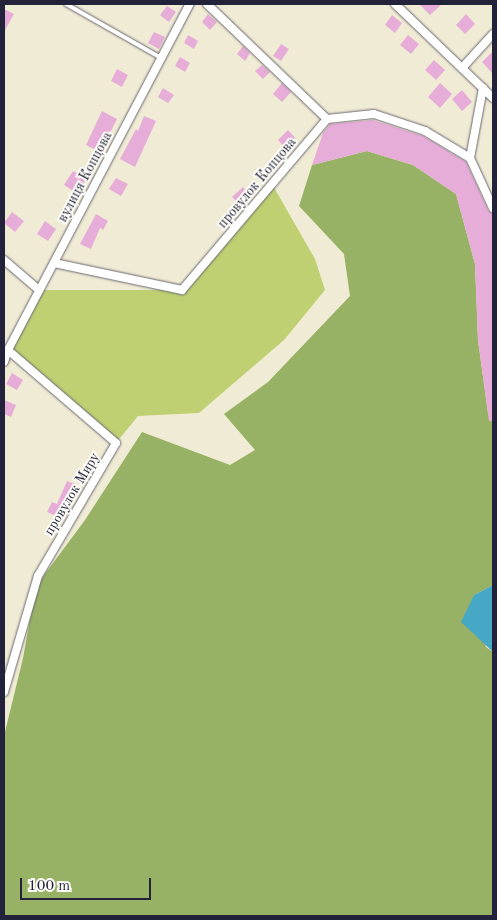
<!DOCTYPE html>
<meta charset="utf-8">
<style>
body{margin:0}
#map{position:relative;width:497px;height:920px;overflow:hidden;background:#f0ebd4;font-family:"Old Standard TT",serif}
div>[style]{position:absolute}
.green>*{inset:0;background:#bfd073}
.forest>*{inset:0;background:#97b265}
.water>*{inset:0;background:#46a8c5}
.building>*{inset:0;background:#e7add9}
.roads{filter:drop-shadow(0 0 1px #6a6871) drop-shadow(0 0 1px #6a6871)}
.lane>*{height:4px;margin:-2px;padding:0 2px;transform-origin:2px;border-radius:2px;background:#fff}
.street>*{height:8px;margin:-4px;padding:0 4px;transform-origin:4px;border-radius:4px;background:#fff}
span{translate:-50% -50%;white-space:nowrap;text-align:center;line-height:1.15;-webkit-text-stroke:4px #fdfcf7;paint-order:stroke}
.street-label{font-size:14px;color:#22223b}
.frame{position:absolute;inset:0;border:5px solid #22223b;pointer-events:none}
.scale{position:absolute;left:20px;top:878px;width:131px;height:22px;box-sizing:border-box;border:2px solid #22223b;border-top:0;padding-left:6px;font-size:15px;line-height:18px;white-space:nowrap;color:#22223b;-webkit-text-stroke:4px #fdfcf7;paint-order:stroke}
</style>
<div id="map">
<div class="green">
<i style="clip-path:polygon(272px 184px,315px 259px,325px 290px,284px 340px,199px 413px,138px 416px,116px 443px,8px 350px,39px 290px,183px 290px)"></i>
</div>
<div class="forest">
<i style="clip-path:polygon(367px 151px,413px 165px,456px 194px,475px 264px,478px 340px,488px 413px,493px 424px,493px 585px,474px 595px,486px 647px,493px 652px,493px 916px,4px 916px,4px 736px,23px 658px,36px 586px,85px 520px,142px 432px,230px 465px,255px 450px,224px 414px,268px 382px,350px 296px,344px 254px,299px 206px,312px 165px)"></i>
</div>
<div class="water">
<i style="clip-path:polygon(493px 585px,493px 652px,461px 622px,474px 595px)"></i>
</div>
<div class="building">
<i style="clip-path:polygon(419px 4px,442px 4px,430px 15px)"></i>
<i style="clip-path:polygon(167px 6px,176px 12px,169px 22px,160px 15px)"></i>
<i style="clip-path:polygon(4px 9px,14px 14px,4px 32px)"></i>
<i style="clip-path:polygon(208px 14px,217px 22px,210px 30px,202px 22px)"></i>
<i style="clip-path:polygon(466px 14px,475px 24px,465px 34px,456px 25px)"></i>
<i style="clip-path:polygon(392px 15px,402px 23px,395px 33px,385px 25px)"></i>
<i style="clip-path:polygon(154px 32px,165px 37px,159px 49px,148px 43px)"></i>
<i style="clip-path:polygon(188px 35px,198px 41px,194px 49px,184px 43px)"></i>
<i style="clip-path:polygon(408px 35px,419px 44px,411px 54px,400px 45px)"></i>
<i style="clip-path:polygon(281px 44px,289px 49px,281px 61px,273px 56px)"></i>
<i style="clip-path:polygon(243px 46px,250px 53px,245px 61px,237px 54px)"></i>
<i style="clip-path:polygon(493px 51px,493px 74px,482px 62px)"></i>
<i style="clip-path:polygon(180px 57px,190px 63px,185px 72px,175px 66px)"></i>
<i style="clip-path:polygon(434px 60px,445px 70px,436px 80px,425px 70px)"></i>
<i style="clip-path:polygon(262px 65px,270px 72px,263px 79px,255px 71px)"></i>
<i style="clip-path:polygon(117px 69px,128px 75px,122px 87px,111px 81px)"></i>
<i style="clip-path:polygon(282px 83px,291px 92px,282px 102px,273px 94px)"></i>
<i style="clip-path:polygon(440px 83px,452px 94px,440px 108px,428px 97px)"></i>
<i style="clip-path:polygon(163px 88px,174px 95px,168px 103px,158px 97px)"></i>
<i style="clip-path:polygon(462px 90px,472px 102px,462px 111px,452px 99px)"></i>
<i style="clip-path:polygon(102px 111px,117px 119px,100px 152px,86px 145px)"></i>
<i style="clip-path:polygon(144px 116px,156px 121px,135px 167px,120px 159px,136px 129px,138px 131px)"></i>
<i style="clip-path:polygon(373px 120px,423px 136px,466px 162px,488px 210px,493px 214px,493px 421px,489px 421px,478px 340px,475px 264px,456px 194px,413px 165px,367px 151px,312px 165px,323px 133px,330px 124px)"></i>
<i style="clip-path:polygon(288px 130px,296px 139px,285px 148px,278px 140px)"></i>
<i style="clip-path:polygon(73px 171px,87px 179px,78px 194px,64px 185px)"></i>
<i style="clip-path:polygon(116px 178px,128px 184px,121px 196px,109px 189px)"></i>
<i style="clip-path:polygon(243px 187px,249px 194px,239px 204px,232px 197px)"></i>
<i style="clip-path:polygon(12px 212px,24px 221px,15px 232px,4px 223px)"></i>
<i style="clip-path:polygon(96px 214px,108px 221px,103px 230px,100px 228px,91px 249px,80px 244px)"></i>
<i style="clip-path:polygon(45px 221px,56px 229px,48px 241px,37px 234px)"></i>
<i style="clip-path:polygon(12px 373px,23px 380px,17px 390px,6px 384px)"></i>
<i style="clip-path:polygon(4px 400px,16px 405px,11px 417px,4px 414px)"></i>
<i style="clip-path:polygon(93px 455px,100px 459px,95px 468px,87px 463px)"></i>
<i style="clip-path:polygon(67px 481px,77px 485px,62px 519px,47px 512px,52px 502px,57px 504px)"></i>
</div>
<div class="roads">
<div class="lane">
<i style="left:66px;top:4px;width:109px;rotate:29.6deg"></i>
</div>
<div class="street">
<i style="left:207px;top:4px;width:166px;rotate:43.8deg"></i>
<i style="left:395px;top:4px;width:136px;rotate:43.8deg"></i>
<i style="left:462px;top:68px;width:46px;rotate:-47.6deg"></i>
<i style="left:483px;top:88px;width:71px;rotate:100.5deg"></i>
<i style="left:470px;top:158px;width:55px;rotate:65.3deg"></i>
<i style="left:327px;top:119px;width:47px;rotate:-6.1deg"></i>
<i style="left:374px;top:114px;width:54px;rotate:18.4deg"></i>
<i style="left:425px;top:131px;width:52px;rotate:31deg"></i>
<i style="left:4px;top:260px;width:46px;rotate:40.6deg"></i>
<i style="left:54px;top:263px;width:131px;rotate:11.9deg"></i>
<i style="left:182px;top:290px;width:224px;rotate:-49.7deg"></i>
<i style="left:4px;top:362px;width:13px;rotate:-72deg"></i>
<i style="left:8px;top:350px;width:391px;rotate:-62.3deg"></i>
<i style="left:4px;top:692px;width:121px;rotate:-73.7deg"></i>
<i style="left:38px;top:576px;width:154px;rotate:-59.6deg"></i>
<i style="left:116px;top:443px;width:143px;rotate:-139.3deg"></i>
</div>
</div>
<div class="street-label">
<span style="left:85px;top:177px;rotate:-62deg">вулиця Копцова</span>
<span style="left:257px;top:183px;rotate:-50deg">провулок Копцова</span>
<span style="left:72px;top:494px;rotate:-59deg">провулок Миру</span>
</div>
<div class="frame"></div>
<div class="scale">100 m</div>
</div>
